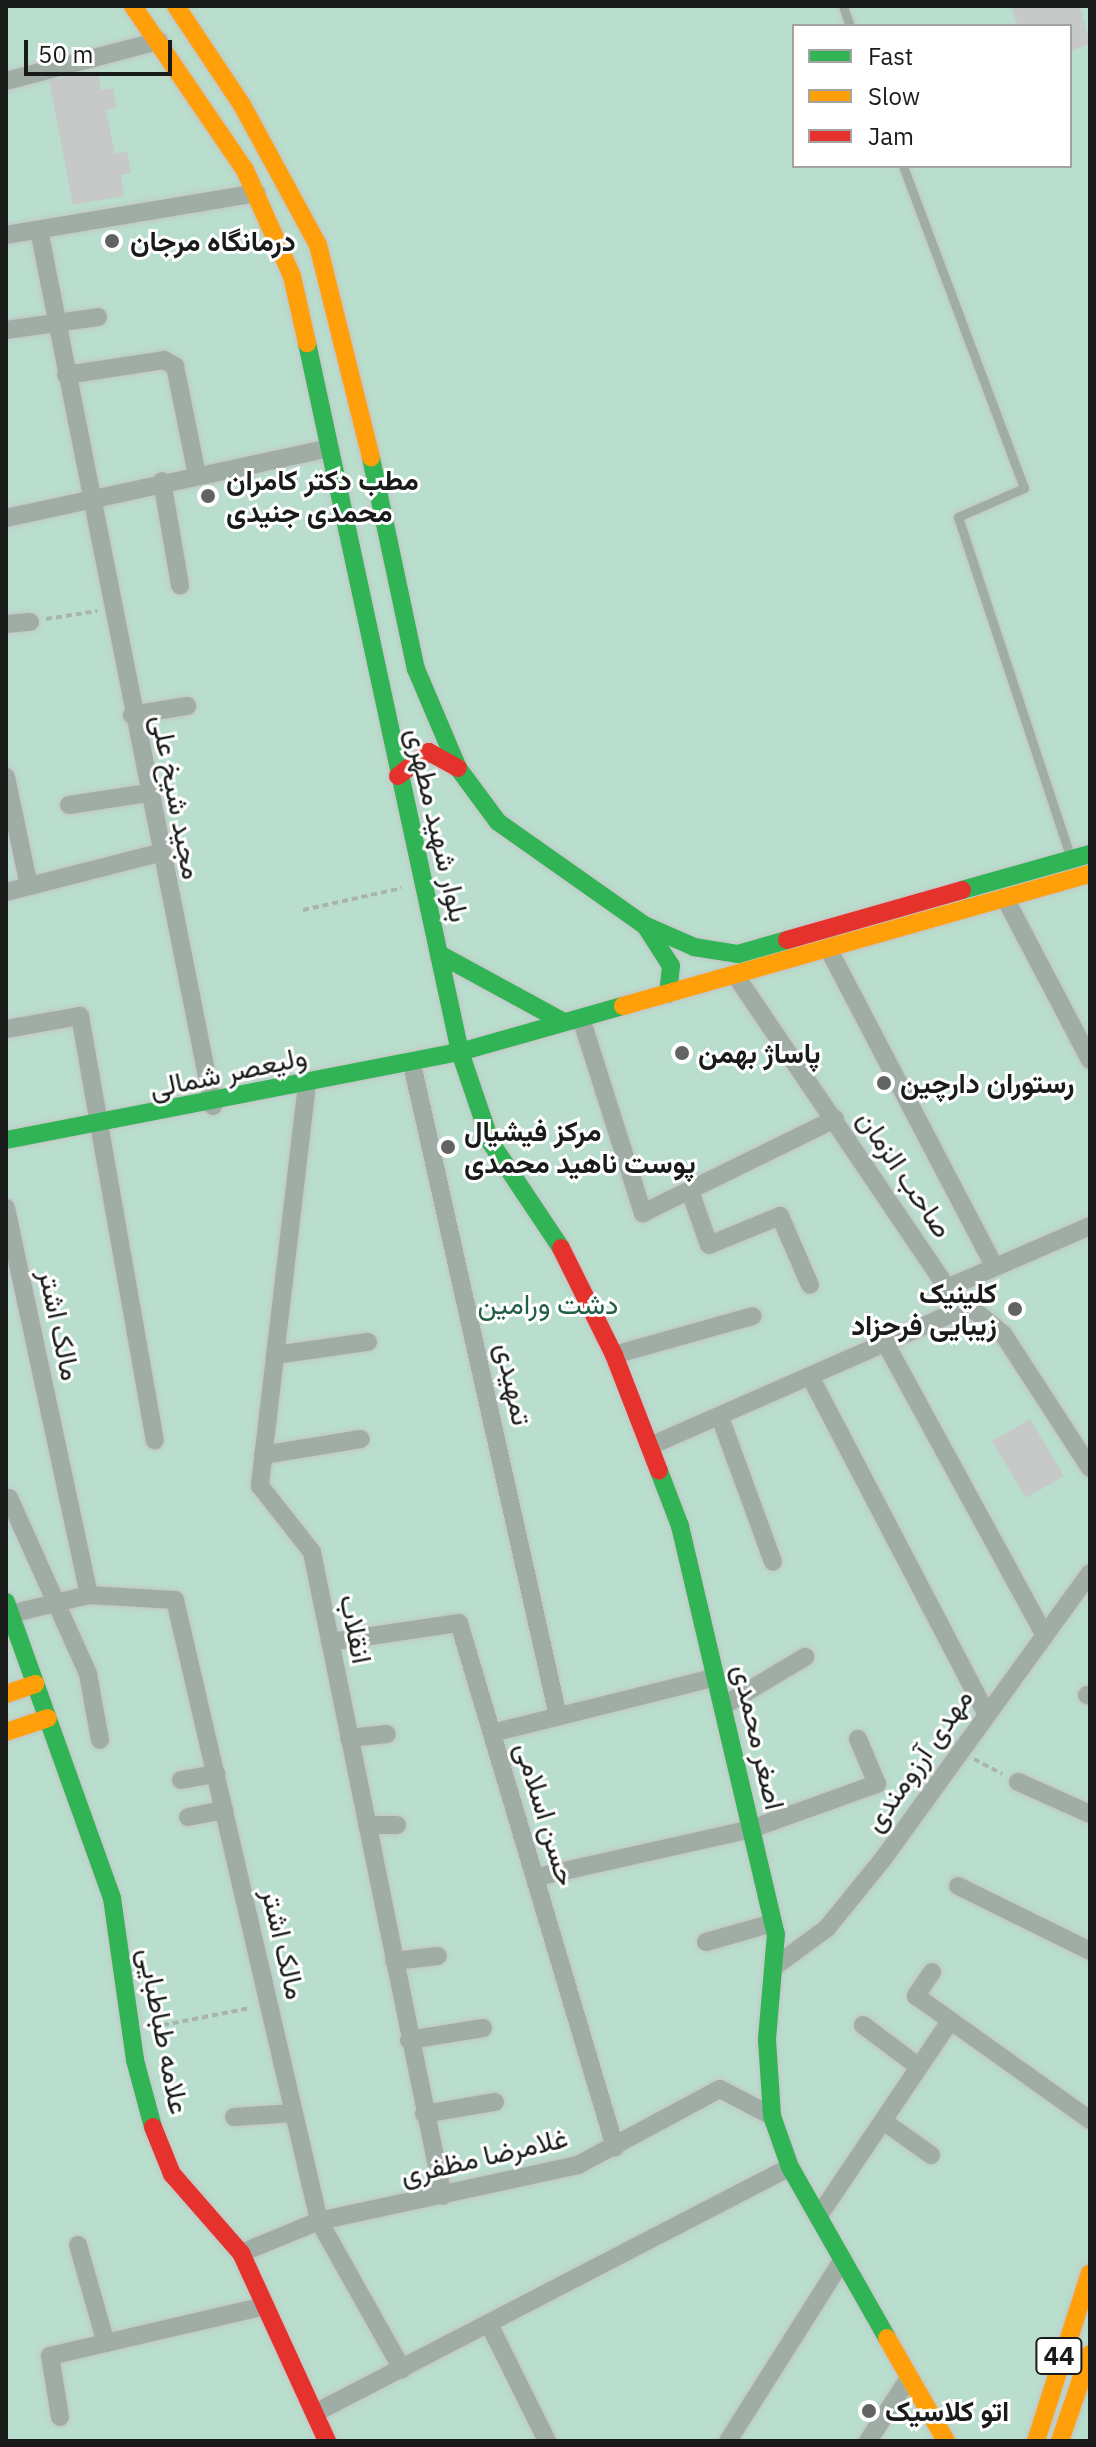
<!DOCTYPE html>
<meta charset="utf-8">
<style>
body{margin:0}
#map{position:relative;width:1096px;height:2447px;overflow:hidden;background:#e9eaea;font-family:"IBM Plex Sans",Vazirmatn,sans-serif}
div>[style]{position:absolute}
.green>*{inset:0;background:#b9decd}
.building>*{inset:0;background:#c7c8c8}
.path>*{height:4px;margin-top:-2px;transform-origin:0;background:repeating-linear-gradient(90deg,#abb3ae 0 6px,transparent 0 10px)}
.roads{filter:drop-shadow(0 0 2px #c4c5c5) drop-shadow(0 0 2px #c4c5c5)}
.lane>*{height:9px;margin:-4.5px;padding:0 4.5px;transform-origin:4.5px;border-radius:4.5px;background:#a0ada4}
.street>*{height:18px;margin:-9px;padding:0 9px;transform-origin:9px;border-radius:9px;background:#a0ada4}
.fast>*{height:18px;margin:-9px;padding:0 9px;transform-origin:9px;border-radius:9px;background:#30b455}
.slow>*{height:18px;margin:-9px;padding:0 9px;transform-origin:9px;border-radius:9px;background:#ff9f0a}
.jam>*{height:18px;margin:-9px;padding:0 9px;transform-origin:9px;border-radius:9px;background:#e5322d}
.dots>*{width:22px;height:22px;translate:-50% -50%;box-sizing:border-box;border:4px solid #fff;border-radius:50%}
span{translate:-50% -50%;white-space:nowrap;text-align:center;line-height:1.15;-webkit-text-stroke:6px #fff;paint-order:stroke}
.shield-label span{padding:2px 6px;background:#fff;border:2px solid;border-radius:6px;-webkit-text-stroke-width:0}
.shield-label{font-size:26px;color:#191a1a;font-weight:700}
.poi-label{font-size:28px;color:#191a1a;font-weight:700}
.left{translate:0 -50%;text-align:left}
.right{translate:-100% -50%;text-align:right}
.street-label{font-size:28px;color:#191a1a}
.park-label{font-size:28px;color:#215e46}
.frame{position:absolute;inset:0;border:8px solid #191a1a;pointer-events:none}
.legend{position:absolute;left:792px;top:24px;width:280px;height:144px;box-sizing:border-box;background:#fff;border:2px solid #a3a3a3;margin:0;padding:10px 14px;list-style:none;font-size:24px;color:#191a1a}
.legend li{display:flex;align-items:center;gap:16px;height:40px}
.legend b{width:40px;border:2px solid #a3a3a3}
.scale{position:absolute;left:24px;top:40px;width:148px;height:36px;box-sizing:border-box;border:4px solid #191a1a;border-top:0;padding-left:10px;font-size:24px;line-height:28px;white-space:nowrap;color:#191a1a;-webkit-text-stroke:6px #fff;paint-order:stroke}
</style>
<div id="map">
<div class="green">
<i style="clip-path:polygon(evenodd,6px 6px,1090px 6px,1090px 2441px,6px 2441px,6px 6px,794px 26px,1070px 26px,1070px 166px,794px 166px,794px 26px)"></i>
</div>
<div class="building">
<i style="clip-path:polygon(1011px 6px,1080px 6px,1090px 44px,1070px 51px,1070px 26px,1018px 26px)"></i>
<i style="clip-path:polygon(98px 71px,101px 90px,113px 88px,117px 108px,106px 110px,115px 154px,127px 151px,131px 173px,121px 175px,124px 196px,73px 205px,49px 81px)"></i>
<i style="clip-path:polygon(1030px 1419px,1064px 1476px,1026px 1498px,992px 1441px)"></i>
</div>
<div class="path">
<i style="left:46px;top:619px;width:52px;rotate:-8.9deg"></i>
<i style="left:303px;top:910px;width:101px;rotate:-12.5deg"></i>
<i style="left:974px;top:1759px;width:32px;rotate:28deg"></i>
<i style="left:153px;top:2027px;width:99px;rotate:-11.1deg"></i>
</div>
<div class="roads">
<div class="lane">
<i style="left:843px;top:6px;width:21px;rotate:71deg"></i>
<i style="left:903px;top:166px;width:344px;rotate:69.4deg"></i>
<i style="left:1024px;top:488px;width:72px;rotate:156.3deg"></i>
<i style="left:958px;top:517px;width:356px;rotate:71.7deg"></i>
</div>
<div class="street">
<i style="left:6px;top:81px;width:158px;rotate:-14.7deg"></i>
<i style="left:39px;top:230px;width:893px;rotate:78.77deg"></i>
<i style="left:6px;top:235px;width:254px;rotate:-9.5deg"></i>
<i style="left:6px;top:330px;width:93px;rotate:-8deg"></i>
<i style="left:66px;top:375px;width:99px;rotate:-8.7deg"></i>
<i style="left:164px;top:360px;width:13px;rotate:29deg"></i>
<i style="left:175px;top:366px;width:111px;rotate:78.6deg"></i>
<i style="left:162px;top:481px;width:106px;rotate:80.2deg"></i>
<i style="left:6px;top:518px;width:327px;rotate:-12.2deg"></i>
<i style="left:6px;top:624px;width:24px;rotate:-5deg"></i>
<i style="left:132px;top:715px;width:56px;rotate:-9.3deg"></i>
<i style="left:6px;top:777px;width:111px;rotate:78.1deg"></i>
<i style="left:69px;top:805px;width:79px;rotate:-8.7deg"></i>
<i style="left:6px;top:892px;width:158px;rotate:-14.3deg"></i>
<i style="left:1006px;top:900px;width:181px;rotate:62.3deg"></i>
<i style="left:829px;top:950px;width:356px;rotate:62.4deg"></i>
<i style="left:738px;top:979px;width:373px;rotate:55.9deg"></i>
<i style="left:947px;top:1288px;width:72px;rotate:39.4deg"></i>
<i style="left:1003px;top:1334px;width:160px;rotate:57deg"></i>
<i style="left:581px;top:1018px;width:205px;rotate:72.4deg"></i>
<i style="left:643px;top:1213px;width:214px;rotate:-26.1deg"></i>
<i style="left:6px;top:1029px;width:75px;rotate:-10deg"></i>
<i style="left:80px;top:1016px;width:431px;rotate:80deg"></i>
<i style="left:412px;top:1064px;width:668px;rotate:77.38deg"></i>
<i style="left:307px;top:1084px;width:405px;rotate:96.7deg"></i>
<i style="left:260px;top:1486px;width:84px;rotate:51.8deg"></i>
<i style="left:312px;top:1552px;width:657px;rotate:78.5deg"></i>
<i style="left:690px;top:1191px;width:57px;rotate:70.6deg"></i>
<i style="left:709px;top:1245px;width:77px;rotate:-22.2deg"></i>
<i style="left:780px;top:1216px;width:75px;rotate:66.5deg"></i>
<i style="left:6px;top:1208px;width:396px;rotate:77.9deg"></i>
<i style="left:947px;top:1288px;width:156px;rotate:-23.4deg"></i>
<i style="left:887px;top:1346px;width:328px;rotate:61.4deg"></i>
<i style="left:275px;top:1355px;width:94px;rotate:-8deg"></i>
<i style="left:614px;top:1355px;width:144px;rotate:-15.7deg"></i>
<i style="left:811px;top:1378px;width:376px;rotate:62.4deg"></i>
<i style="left:720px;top:1417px;width:154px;rotate:69.9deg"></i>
<i style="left:650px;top:1446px;width:345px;rotate:-23.7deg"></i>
<i style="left:263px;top:1455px;width:99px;rotate:-9.3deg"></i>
<i style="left:9px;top:1498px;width:193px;rotate:65.8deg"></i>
<i style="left:88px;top:1674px;width:67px;rotate:79.7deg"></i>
<i style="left:10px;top:1614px;width:81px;rotate:-13.5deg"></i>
<i style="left:89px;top:1595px;width:86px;rotate:3.3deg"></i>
<i style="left:175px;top:1600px;width:637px;rotate:76.94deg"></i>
<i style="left:319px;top:2221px;width:170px;rotate:60.7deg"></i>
<i style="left:330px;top:1642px;width:130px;rotate:-8.4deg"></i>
<i style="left:459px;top:1623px;width:547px;rotate:73.42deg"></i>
<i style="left:1087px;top:1695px;width:3px;rotate:18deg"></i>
<i style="left:723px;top:1706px;width:96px;rotate:-30.9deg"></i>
<i style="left:492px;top:1733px;width:231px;rotate:-14deg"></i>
<i style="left:349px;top:1738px;width:38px;rotate:-6deg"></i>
<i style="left:181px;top:1780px;width:36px;rotate:-10deg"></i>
<i style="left:1018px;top:1782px;width:79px;rotate:24deg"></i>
<i style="left:188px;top:1817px;width:37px;rotate:-11deg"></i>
<i style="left:367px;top:1825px;width:30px"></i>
<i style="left:537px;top:1877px;width:219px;rotate:-12.6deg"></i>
<i style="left:751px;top:1829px;width:134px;rotate:-19.7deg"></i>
<i style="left:877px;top:1784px;width:49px;rotate:-112.9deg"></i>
<i style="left:958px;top:1886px;width:147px;rotate:26.2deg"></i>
<i style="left:706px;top:1942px;width:70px;rotate:-15.8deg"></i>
<i style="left:394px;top:1961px;width:44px;rotate:-6.5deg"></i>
<i style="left:778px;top:1964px;width:61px;rotate:-36.3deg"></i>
<i style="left:827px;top:1928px;width:89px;rotate:-50.9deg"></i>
<i style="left:883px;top:1859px;width:353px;rotate:-54.1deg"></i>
<i style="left:932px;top:1972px;width:29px;rotate:124deg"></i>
<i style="left:916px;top:1996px;width:214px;rotate:35.5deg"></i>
<i style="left:863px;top:2025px;width:70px;rotate:36.9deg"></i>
<i style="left:409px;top:2040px;width:75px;rotate:-9.2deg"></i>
<i style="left:424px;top:2114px;width:72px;rotate:-9.6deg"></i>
<i style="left:234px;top:2117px;width:60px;rotate:-3.8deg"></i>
<i style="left:883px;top:2121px;width:59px;rotate:35.3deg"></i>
<i style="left:818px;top:2217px;width:233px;rotate:-56deg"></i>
<i style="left:78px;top:2245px;width:102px;rotate:74.1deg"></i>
<i style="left:241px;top:2253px;width:84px;rotate:-22.3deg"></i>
<i style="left:319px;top:2221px;width:265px;rotate:-12.2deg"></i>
<i style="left:578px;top:2165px;width:161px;rotate:-28.2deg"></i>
<i style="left:720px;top:2089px;width:59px;rotate:27.4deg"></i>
<i style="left:489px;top:2324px;width:131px;rotate:63.6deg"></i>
<i style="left:315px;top:2413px;width:535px;rotate:-27.38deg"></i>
<i style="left:60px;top:2417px;width:62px;rotate:-99.3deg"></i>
<i style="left:50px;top:2356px;width:221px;rotate:-13.1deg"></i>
<i style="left:728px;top:2441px;width:213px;rotate:-57.7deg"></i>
<i style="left:868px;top:2441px;width:75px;rotate:-56.9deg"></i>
</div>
<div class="fast">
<i style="left:307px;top:343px;width:725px;rotate:77.82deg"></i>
<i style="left:460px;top:1052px;width:96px;rotate:71.2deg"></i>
<i style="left:491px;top:1143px;width:126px;rotate:56.3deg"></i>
<i style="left:371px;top:458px;width:216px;rotate:78deg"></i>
<i style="left:416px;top:669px;width:108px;rotate:67deg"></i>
<i style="left:458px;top:768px;width:67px;rotate:53.5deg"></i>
<i style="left:498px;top:822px;width:179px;rotate:35.2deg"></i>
<i style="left:644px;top:925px;width:55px;rotate:23.7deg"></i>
<i style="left:694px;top:947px;width:45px;rotate:9deg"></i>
<i style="left:738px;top:954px;width:51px;rotate:-15.9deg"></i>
<i style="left:962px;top:890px;width:133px;rotate:-15.7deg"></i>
<i style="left:646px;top:927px;width:46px;rotate:57.3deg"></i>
<i style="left:671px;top:966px;width:28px;rotate:96deg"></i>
<i style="left:439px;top:954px;width:140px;rotate:28.6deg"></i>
<i style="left:6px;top:1140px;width:462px;rotate:-11deg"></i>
<i style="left:460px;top:1052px;width:169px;rotate:-15.8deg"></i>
<i style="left:659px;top:1471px;width:59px;rotate:69.1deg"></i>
<i style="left:680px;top:1526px;width:419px;rotate:76.8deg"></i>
<i style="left:776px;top:1934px;width:106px;rotate:94.9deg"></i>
<i style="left:767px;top:2040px;width:76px;rotate:86.2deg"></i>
<i style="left:772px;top:2116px;width:54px;rotate:70.6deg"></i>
<i style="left:790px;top:2167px;width:197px;rotate:60.4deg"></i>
<i style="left:6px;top:1602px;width:314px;rotate:70.3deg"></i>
<i style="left:112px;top:1898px;width:164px;rotate:81.9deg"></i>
<i style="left:135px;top:2060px;width:69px;rotate:75deg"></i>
</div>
<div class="slow">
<i style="left:133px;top:6px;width:199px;rotate:55.7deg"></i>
<i style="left:245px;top:170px;width:116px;rotate:66.1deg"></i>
<i style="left:292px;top:276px;width:69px;rotate:77.4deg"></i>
<i style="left:176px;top:6px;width:119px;rotate:56.3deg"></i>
<i style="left:242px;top:105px;width:159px;rotate:61.5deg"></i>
<i style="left:318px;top:245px;width:219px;rotate:76deg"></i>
<i style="left:623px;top:1006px;width:485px;rotate:-15.8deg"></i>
<i style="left:6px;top:1694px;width:31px;rotate:-19deg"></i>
<i style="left:6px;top:1732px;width:44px;rotate:-18.4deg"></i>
<i style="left:887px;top:2338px;width:119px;rotate:60.2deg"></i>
<i style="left:1036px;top:2441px;width:176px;rotate:-72.2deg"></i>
<i style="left:1060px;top:2441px;width:92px;rotate:-71deg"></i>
</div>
<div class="jam">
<i style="left:398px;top:776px;width:39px;rotate:-38deg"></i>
<i style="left:429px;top:752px;width:33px;rotate:29deg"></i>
<i style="left:787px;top:940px;width:182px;rotate:-15.9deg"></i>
<i style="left:561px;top:1248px;width:119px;rotate:63.6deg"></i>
<i style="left:614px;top:1355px;width:124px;rotate:68.8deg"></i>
<i style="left:153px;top:2127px;width:51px;rotate:68deg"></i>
<i style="left:172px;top:2174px;width:105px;rotate:48.9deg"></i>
<i style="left:241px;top:2253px;width:207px;rotate:65.4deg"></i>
</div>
</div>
<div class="dots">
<i style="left:112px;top:241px;background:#626363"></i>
<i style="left:208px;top:496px;background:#626363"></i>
<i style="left:682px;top:1053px;background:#626363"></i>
<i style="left:884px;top:1083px;background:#626363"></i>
<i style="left:448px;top:1147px;background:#626363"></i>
<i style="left:1015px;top:1309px;background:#626363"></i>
<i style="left:869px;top:2411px;background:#626363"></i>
</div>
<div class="shield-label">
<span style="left:1059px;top:2356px">44</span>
</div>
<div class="poi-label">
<span class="left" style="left:130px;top:241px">درمانگاه مرجان</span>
<span class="left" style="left:226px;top:496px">مطب دکتر کامران<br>محمدی جنیدی</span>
<span class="left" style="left:698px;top:1053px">پاساژ بهمن</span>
<span class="left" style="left:900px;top:1083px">رستوران دارچین</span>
<span class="left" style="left:464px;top:1147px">مرکز فیشیال<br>پوست ناهید محمدی</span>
<span class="right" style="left:997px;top:1309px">کلینیک<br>زیبایی فرحزاد</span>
<span class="left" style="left:885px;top:2411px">اتو کلاسیک</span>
</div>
<div class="street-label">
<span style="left:177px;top:797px;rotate:79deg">مجید شیخ علی</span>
<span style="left:438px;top:825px;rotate:77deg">بلوار شهید مطهری</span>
<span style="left:228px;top:1072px;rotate:-12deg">ولیعصر شمالی</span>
<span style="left:905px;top:1174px;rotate:56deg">صاحب الزمان</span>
<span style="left:60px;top:1325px;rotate:78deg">مالک اشتر</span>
<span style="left:514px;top:1384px;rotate:78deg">تمهیدی</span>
<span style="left:356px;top:1629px;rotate:79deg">انقلاب</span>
<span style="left:759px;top:1737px;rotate:77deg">اصغر محمدی</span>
<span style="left:918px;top:1760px;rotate:-55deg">مهدی آرزومندی</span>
<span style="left:546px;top:1814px;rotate:73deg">حسن اسلامی</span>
<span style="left:284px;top:1944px;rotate:77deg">مالک اشتر</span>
<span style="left:164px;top:2031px;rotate:79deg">علامه طباطبایی</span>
<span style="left:484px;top:2156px;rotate:-13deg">غلامرضا مظفری</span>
</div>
<div class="park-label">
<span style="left:548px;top:1304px">دشت ورامین</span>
</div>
<div class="frame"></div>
<ul class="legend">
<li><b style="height:10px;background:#30b455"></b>Fast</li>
<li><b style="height:10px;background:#ff9f0a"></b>Slow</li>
<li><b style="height:10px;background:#e5322d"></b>Jam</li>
</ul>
<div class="scale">50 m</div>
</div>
